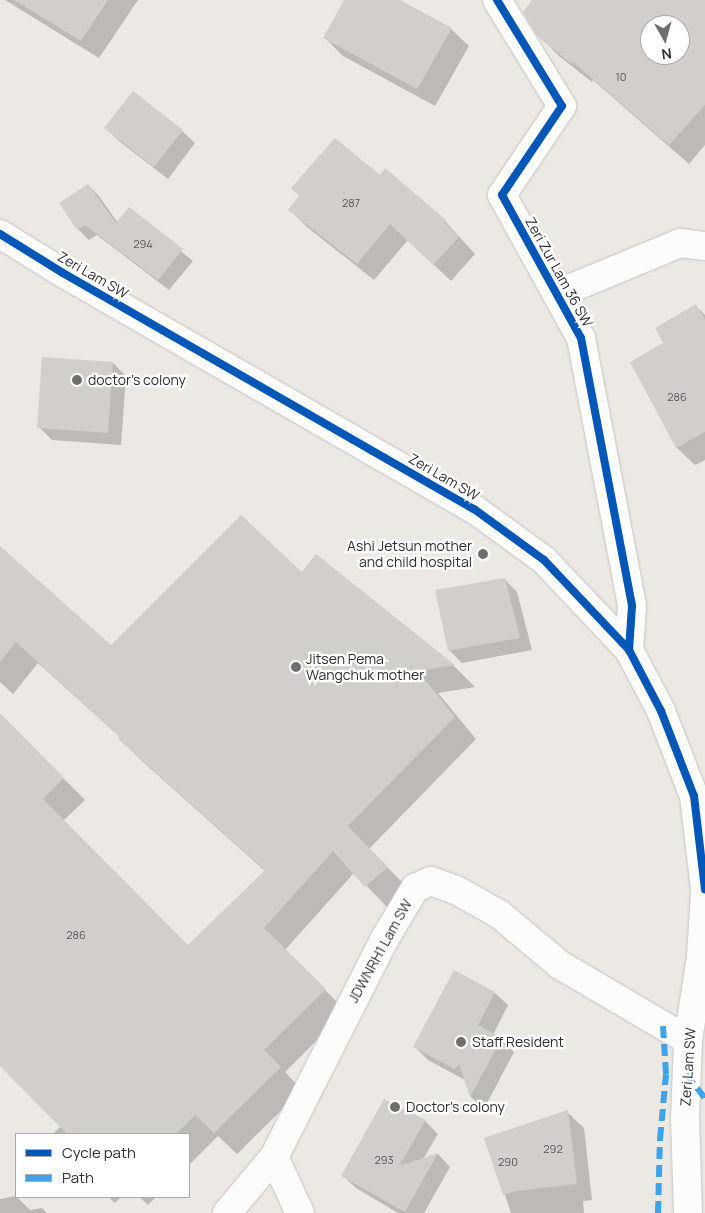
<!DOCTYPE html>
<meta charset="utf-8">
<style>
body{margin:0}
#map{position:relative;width:705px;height:1213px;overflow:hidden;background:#ece8e4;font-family:Manrope,sans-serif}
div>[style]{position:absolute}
.shadow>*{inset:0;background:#0003}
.building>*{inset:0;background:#d1cecb}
.roads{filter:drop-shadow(0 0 1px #c5c4c5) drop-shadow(0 0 1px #c5c4c5)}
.street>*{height:28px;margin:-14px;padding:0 14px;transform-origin:14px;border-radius:14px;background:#fcfcfb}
.secondary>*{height:28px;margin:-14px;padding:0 14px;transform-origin:14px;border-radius:14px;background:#fcfcfb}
.quiet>*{height:6px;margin-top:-3px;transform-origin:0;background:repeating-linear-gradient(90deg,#3ea3eb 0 12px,transparent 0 18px)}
.cycleway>*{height:8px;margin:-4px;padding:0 4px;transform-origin:4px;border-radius:4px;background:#0057b8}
.dots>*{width:14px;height:14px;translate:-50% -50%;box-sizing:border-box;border:2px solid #fff;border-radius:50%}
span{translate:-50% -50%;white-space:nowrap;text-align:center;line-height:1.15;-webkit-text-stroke:4.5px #fff;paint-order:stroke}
.number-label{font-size:11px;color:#585857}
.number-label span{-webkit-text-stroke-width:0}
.street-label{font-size:14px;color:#2e2e2e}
.poi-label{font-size:14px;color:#2e2e2e}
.left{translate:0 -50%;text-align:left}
.right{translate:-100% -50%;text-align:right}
.legend{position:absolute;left:15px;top:1133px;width:175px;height:65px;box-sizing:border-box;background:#fff;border:1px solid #ababab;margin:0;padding:6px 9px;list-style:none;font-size:15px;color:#2e2e2e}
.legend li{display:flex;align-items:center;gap:10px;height:25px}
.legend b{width:25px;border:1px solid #ababab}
.north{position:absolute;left:640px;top:15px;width:50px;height:50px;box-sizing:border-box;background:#fff;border:1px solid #ababab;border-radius:50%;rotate:173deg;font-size:14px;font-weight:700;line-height:20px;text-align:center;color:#2e2e2e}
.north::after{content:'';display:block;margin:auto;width:18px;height:22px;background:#706f6e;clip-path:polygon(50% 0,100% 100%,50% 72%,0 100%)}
</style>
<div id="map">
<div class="shadow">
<i style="clip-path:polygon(5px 0,138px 0,99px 58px)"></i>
<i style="clip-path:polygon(346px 0,397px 0,451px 29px,469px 46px,435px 106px,343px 56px,325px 38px)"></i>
<i style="clip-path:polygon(evenodd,534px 0,705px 0,705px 145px,689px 164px,593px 80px,592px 82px,559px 56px,539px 36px,534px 0,650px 25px,680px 25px,680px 55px,650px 55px,650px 25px)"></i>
<i style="clip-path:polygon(106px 128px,182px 131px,195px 143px,168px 179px,119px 141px)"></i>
<i style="clip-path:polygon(385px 170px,445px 221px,475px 254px,451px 281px,408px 240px,374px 280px,307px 227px,290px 210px,380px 176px)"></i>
<i style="clip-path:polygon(88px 185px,99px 196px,118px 223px,129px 209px,193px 261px,169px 290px,97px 235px,89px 240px,78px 229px)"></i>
<i style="clip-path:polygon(696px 306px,705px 315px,705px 460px,695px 465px,677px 448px,632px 362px,665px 343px)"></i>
<i style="clip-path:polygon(113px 363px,126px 376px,121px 445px,52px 440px,39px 427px)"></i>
<i style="clip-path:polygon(316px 556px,454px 666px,475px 687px,438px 693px,476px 739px,369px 849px,409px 889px,388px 908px,354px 873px,285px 950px,346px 1011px,285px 1072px,302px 1090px,237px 1154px,218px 1136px,189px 1165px,189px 1134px,53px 1134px,61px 1126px,0 1065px,0 715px,85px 800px,63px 821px,188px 947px,265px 871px,142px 761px,120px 739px,121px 738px,38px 663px,13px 694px,0 682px,0 562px,111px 647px,302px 574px)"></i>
<i style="clip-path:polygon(504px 579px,517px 592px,532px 650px,462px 663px,449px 650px)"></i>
<i style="clip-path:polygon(495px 993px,508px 1005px,493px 1035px,501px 1039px,514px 1052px,484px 1109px,471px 1097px,465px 1080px,428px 1060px,415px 1047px)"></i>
<i style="clip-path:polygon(567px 1112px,584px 1128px,592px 1200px,583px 1201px,584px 1213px,511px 1213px,486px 1139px)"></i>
<i style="clip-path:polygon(425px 1121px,438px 1134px,423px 1159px,438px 1154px,450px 1167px,424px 1213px,398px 1213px,356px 1188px,343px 1176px)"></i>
<i style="clip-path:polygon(16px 1196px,30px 1210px,42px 1208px,47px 1213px,0 1213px,0 1199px)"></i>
<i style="clip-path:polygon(108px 1197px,121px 1197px,115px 1203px)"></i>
<i style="clip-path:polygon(139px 1197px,156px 1197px,148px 1205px)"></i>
</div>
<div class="building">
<i style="clip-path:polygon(14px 0,108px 0,81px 41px)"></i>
<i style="clip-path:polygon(344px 0,400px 0,452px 28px,417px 89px,323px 38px)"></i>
<i style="clip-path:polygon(evenodd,532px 0,705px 0,705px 105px,669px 145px,573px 62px,572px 64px,538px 37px,523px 12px,532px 0,650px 25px,680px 25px,680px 55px,650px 55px,650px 25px)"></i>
<i style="clip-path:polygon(133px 91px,183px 130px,154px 167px,104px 128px)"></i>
<i style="clip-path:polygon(335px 138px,380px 175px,385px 168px,446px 220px,444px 222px,459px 237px,433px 265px,390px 224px,357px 264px,288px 210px,299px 196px,291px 188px)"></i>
<i style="clip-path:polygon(88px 184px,116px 223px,129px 207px,183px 249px,158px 280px,85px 225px,77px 230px,59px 203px)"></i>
<i style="clip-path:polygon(696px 304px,705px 320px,705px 432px,676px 448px,630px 362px,663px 343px,655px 328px)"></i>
<i style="clip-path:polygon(42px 357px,113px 362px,108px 433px,37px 428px)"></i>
<i style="clip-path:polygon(241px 515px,302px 572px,316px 554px,455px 665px,418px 671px,455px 717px,348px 826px,388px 867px,365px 887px,333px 851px,264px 928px,326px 989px,264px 1050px,281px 1067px,214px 1133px,195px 1115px,176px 1134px,67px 1134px,0 1066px,0 713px,64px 778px,43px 799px,188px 945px,265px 870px,118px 739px,120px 737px,16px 642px,0 662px,0 546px,111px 645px)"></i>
<i style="clip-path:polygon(505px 578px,520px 638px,448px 651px,435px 590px)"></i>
<i style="clip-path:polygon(454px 970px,495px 992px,478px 1025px,502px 1038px,470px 1097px,459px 1064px,455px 1069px,413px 1047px)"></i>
<i style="clip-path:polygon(384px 1099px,426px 1120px,399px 1166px,438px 1153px,405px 1212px,341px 1176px)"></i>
<i style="clip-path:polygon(568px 1110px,577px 1184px,517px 1191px,503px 1195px,484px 1138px)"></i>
</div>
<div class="roads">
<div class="street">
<i style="left:497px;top:0;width:124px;rotate:58.5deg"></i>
<i style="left:562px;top:106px;width:107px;rotate:124deg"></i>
<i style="left:502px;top:195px;width:163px;rotate:61.1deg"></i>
<i style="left:581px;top:338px;width:273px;rotate:79.2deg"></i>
<i style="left:632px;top:606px;width:44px;rotate:93.9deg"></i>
<i style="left:557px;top:294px;width:133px;rotate:-22.5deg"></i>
<i style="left:680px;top:243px;width:25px;rotate:7deg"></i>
<i style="left:274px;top:1157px;width:62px;rotate:65.1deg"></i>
<i style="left:227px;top:1213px;width:73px;rotate:-50deg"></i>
<i style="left:274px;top:1157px;width:243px;rotate:-63.1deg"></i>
<i style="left:384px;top:940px;width:61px;rotate:-59.2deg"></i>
<i style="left:415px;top:888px;width:17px;rotate:-24deg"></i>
<i style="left:431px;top:881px;width:27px;rotate:20deg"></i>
<i style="left:456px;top:890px;width:49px;rotate:29.2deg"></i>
<i style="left:499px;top:914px;width:80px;rotate:39.9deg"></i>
<i style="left:560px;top:965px;width:148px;rotate:30.4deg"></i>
</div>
<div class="secondary">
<i style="left:0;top:234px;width:74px;rotate:31.8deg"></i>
<i style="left:63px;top:273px;width:474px;rotate:29.9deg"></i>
<i style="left:474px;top:509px;width:87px;rotate:36.1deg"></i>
<i style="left:544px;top:560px;width:124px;rotate:46.6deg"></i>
<i style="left:629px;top:650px;width:69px;rotate:62.3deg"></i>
<i style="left:661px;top:711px;width:91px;rotate:68.8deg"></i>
<i style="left:694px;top:796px;width:94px;rotate:83.3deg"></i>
<i style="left:688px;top:1213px;width:94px;rotate:-91.8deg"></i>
<i style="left:685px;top:1119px;width:79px;rotate:-87.8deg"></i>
<i style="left:688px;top:1040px;width:84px;rotate:-81.1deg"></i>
<i style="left:701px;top:957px;width:64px;rotate:-86.4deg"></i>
</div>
</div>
<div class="quiet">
<i style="left:686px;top:1074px;width:31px;rotate:52deg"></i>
<i style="left:658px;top:1213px;width:74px;rotate:-88.5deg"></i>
<i style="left:660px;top:1139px;width:65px;rotate:-84.7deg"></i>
<i style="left:666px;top:1074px;width:48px;rotate:-93.6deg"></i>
</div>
<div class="cycleway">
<i style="left:497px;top:0;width:124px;rotate:58.5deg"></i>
<i style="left:562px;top:106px;width:107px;rotate:124deg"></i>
<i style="left:502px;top:195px;width:163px;rotate:61.1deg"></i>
<i style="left:581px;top:338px;width:273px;rotate:79.2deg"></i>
<i style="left:632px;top:606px;width:44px;rotate:93.9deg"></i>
<i style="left:0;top:234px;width:74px;rotate:31.8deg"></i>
<i style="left:63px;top:273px;width:474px;rotate:29.9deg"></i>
<i style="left:474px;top:509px;width:87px;rotate:36.1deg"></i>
<i style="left:544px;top:560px;width:124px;rotate:46.6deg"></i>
<i style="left:629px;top:650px;width:69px;rotate:62.3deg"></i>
<i style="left:661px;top:711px;width:91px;rotate:68.8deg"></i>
<i style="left:694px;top:796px;width:94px;rotate:83.3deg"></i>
</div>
<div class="dots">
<i style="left:77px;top:380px;background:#706f6e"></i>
<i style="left:483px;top:554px;background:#706f6e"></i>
<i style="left:296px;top:667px;background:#706f6e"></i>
<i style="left:461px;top:1042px;background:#706f6e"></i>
<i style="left:395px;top:1107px;background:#706f6e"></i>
</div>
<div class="number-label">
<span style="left:621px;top:77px">10</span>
<span style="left:351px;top:203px">287</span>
<span style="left:143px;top:244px">294</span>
<span style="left:677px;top:397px">286</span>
<span style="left:76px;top:935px">286</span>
<span style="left:553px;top:1149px">292</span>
<span style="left:384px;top:1160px">293</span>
<span style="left:508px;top:1162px">290</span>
</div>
<div class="street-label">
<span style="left:559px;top:272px;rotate:61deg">Zeri Zur Lam 36 SW</span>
<span style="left:93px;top:275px;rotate:30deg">Zeri Lam SW</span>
<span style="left:444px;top:477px;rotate:30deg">Zeri Lam SW</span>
<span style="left:380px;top:951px;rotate:-61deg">JDWNRH1 Lam SW</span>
<span style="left:688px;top:1067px;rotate:-86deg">Zeri Lam SW</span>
</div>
<div class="poi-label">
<span class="left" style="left:88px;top:380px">doctor’s colony</span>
<span class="right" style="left:472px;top:554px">Ashi Jetsun mother<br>and child hospital</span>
<span class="left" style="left:306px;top:667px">Jitsen Pema<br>Wangchuk mother</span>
<span class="left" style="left:472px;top:1042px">Staff Resident</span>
<span class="left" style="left:406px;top:1107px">Doctor’s colony</span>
</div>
<ul class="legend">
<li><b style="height:6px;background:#0057b8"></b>Cycle path</li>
<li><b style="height:6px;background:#3ea3eb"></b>Path</li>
</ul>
<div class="north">N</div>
</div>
